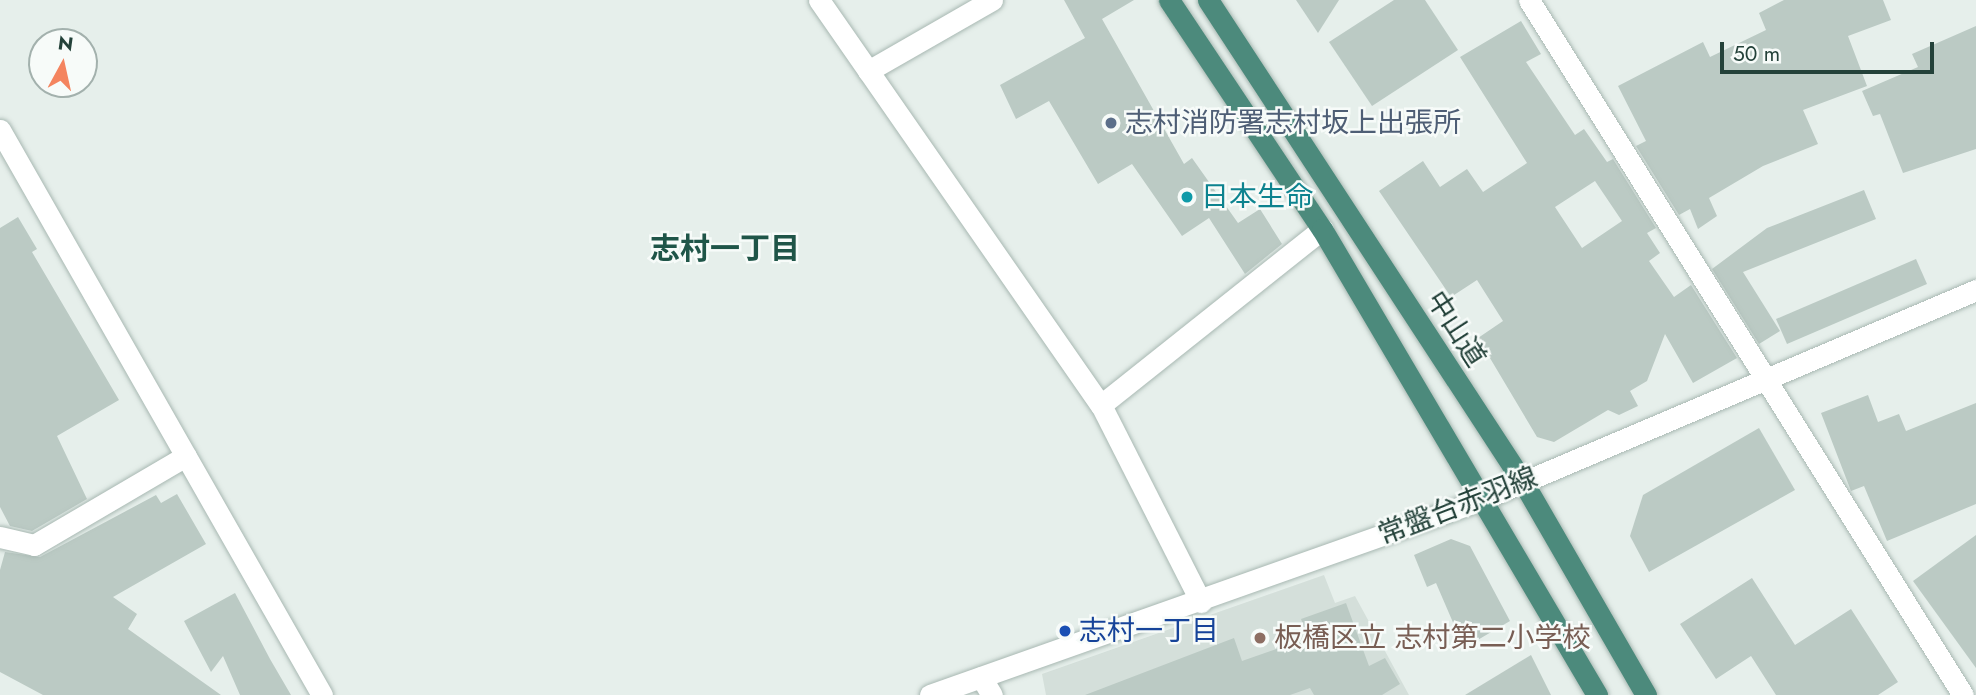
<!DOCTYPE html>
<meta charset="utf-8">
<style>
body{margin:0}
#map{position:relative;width:1976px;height:695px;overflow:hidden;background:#e6efeb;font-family:Jost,"Noto Sans JP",sans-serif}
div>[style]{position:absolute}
.built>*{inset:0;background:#d4dfda}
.building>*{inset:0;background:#bbcac4}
.roads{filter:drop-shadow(0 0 2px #a8b8b2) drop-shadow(0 0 2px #a8b8b2)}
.minor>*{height:21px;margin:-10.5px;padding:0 10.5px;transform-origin:10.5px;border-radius:10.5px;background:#fff}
.tertiary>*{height:21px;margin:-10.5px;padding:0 10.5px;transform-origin:10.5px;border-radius:10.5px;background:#fff}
.secondary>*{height:21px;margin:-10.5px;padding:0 10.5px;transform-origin:10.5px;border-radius:10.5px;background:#fff}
.trunk>*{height:21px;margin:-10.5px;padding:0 10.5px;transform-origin:10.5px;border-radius:10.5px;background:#4c8a7c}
.dots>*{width:19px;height:19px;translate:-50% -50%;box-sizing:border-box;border:4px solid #f7fbf9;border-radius:50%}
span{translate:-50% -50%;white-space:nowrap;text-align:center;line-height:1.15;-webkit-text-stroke:5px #f7fbf9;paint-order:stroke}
.service-label{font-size:28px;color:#4e5e75}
.left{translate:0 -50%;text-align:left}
.culture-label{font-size:28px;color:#0d838f}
.street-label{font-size:28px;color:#24423a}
.transit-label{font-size:28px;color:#164399}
.education-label{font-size:28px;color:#785e54}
.neighbourhood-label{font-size:30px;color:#1f5548;font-weight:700}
.north{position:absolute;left:28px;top:28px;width:70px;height:70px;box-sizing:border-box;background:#f7fbf9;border:2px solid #a3b1ad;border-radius:50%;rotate:8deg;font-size:19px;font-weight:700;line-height:28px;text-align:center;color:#24423a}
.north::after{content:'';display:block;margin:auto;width:24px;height:32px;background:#f4845f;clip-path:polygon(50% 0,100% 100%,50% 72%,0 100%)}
.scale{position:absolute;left:1720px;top:42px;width:214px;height:32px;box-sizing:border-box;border:4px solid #24423a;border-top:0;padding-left:9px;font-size:21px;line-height:24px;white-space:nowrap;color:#24423a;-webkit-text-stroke:5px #f7fbf9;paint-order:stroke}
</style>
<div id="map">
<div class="built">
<i style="clip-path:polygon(1324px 575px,1335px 603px,1355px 596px,1409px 695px,1046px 695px,1042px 674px)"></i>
</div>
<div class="building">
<i style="clip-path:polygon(1064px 0,1134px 0,1102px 19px,1184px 164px,1192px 158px,1238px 223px,1260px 209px,1282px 244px,1245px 274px,1209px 218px,1182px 236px,1132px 164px,1098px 184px,1049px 101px,1016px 119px,1000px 85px,1085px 38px)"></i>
<i style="clip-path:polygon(1296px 0,1339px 0,1318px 33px)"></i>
<i style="clip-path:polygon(1394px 0,1425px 0,1458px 50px,1372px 106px,1329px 42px)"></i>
<i style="clip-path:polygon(1784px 0,1883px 0,1891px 20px,1848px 36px,1867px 86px,1803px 110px,1818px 144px,1763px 166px,1709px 198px,1717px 216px,1698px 229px,1690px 209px,1679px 215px,1636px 146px,1646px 141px,1618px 86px,1703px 42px,1710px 57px,1766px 30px,1759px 13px)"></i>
<i style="clip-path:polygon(evenodd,1521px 21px,1541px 54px,1526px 62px,1575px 135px,1584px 129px,1607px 162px,1613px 159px,1656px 228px,1647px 233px,1660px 253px,1649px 261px,1674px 297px,1691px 285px,1737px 358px,1693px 383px,1665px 334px,1647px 381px,1630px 391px,1638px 406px,1619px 415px,1608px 410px,1554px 442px,1537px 437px,1478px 338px,1503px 321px,1477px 280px,1451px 297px,1379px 191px,1423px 161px,1440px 187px,1467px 169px,1483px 192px,1527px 163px,1460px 57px,1521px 21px,1595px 181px,1622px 221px,1582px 248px,1555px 207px,1595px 181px)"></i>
<i style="clip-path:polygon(1976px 26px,1976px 149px,1903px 173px,1880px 114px,1873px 116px,1862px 91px,1918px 67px,1912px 54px)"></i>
<i style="clip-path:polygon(1864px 190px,1876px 219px,1743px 272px,1780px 331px,1759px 344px,1712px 269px,1767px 228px)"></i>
<i style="clip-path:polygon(18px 217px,37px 249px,32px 252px,119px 400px,57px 436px,87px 499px,32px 531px,10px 526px,0 507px,0 228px)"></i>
<i style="clip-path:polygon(1916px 259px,1927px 284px,1787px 344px,1776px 319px)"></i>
<i style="clip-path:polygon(1868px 395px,1878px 422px,1899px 414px,1906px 431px,1976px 403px,1976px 504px,1887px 541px,1864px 486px,1851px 491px,1821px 413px)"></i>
<i style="clip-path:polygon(1759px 428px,1795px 490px,1649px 572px,1630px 536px,1643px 495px)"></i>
<i style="clip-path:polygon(177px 494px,206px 544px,113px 597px,137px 614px,128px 629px,221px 695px,43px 695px,0 672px,0 570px,5px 552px,40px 557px,156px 495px,161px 503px)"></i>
<i style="clip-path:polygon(1976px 535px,1976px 668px,1913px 581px)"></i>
<i style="clip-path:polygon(1451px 539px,1470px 546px,1510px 621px,1464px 648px,1436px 583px,1427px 587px,1414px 555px)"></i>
<i style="clip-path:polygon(1752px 578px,1795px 645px,1851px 609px,1898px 682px,1878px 695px,1776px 695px,1751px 656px,1716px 679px,1680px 624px)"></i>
<i style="clip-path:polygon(235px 593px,270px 659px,291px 695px,240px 695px,223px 656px,211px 672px,184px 621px)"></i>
<i style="clip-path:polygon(1346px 603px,1369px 666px,1385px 658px,1400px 684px,1382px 695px,1314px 695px,1310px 688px,1290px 695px,1085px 695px,1234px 638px,1242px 661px,1308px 638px,1301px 619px)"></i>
<i style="clip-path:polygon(1531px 655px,1551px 695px,1465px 695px)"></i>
</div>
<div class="roads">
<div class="minor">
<i style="left:819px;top:0;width:494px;rotate:55.2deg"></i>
<i style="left:1101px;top:405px;width:221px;rotate:63.1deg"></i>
<i style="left:1529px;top:0;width:819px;rotate:58.02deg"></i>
<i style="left:868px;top:71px;width:143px;rotate:-29.8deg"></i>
<i style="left:1101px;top:405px;width:283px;rotate:-38.5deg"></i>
<i style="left:0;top:537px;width:35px;rotate:13deg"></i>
<i style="left:34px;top:545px;width:176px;rotate:-30.4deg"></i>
<i style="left:981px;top:677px;width:21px;rotate:59deg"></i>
</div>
<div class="tertiary">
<i style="left:0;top:130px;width:650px;rotate:60.32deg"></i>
</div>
<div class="secondary">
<i style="left:930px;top:695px;width:584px;rotate:-19.49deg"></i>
<i style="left:1481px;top:500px;width:538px;rotate:-22.99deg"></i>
</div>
<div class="trunk">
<i style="left:1169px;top:0;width:275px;rotate:56.3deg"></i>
<i style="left:1322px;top:229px;width:541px;rotate:59.45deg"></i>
<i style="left:1208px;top:0;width:576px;rotate:56.83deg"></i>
<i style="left:1523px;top:482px;width:246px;rotate:60deg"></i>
</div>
</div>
<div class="dots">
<i style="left:1111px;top:123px;background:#5c6f8a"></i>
<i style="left:1187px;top:197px;background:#0f9aa8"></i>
<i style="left:1065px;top:631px;background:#1a4fb4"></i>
<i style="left:1260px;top:638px;background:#8d6e63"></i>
</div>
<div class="service-label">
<span class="left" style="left:1125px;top:123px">志村消防署志村坂上出張所</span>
</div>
<div class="culture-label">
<span class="left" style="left:1201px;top:197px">日本生命</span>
</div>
<div class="street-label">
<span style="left:1456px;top:329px;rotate:57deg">中山道</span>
<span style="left:1458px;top:506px;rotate:-21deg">常盤台赤羽線</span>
</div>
<div class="transit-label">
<span class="left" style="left:1079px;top:631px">志村一丁目</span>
</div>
<div class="education-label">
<span class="left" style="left:1274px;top:638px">板橋区立 志村第二小学校</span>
</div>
<div class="neighbourhood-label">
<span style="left:725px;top:249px">志村一丁目</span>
</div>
<div class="north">N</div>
<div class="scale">50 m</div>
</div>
